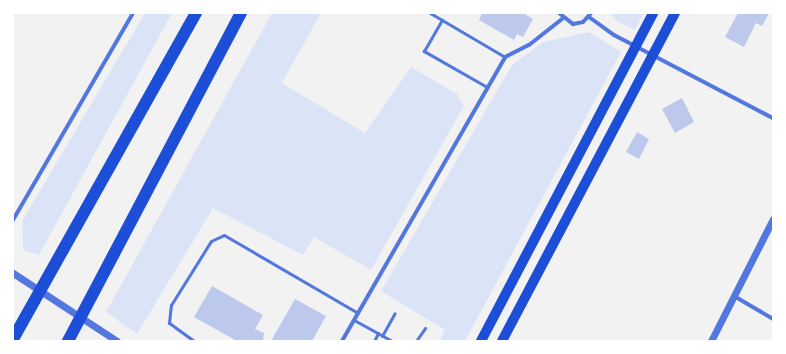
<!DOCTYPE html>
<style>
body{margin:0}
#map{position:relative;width:786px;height:354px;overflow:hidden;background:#f2f2f2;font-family:"Roboto Condensed",sans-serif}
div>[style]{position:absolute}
.green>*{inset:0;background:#dbe4f7}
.building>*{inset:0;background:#bdc9ec}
.service>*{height:3px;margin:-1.5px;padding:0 1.5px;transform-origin:1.5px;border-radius:1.5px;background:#5277de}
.minor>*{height:4px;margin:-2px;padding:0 2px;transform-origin:2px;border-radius:2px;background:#5277de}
.tertiary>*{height:7px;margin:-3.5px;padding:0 3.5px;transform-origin:3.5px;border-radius:3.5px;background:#5277de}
.primary>*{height:10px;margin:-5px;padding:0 5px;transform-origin:5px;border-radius:5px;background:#1d4ed8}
.motorway>*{height:12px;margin:-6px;padding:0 6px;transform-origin:6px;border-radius:6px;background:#1d4ed8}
span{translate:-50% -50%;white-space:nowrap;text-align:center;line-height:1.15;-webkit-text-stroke:4px #fff;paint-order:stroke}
.frame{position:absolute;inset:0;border:14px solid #fff;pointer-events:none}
</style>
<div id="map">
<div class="green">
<i style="clip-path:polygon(145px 13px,172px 13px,39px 255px,23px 250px,22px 221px)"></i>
<i style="clip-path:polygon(272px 13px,321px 13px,282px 83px,365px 133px,411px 67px,457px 94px,464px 106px,371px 270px,314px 237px,303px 255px,213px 208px,137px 334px,106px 312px)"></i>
<i style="clip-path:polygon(609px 13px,644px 13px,635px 30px,618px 22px)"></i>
<i style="clip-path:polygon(589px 32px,621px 52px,465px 341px,439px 341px,445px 330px,381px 291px,512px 65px,543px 42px)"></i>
</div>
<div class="building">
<i style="clip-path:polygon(482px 13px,523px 13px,533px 19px,523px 37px,517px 34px,514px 40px,479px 20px)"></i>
<i style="clip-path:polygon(738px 13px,769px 13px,762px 26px,756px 23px,744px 47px,725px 37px)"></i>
<i style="clip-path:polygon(682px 98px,694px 122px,675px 133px,662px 109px)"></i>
<i style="clip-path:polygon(637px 132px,649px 139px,639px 159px,626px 152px)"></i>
<i style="clip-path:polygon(212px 286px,263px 315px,255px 329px,264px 333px,263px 341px,237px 341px,194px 317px)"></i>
<i style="clip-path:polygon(295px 299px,326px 316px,312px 341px,271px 341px)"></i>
</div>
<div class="service">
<i style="left:430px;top:13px;width:14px;rotate:30deg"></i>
<i style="left:487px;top:87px;width:73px;rotate:-150.3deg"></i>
<i style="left:424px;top:51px;width:36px;rotate:-60deg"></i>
<i style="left:442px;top:20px;width:73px;rotate:30.4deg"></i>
<i style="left:354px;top:320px;width:43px;rotate:28.9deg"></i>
<i style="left:382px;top:336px;width:26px;rotate:-61deg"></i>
<i style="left:194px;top:341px;width:31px;rotate:-144deg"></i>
<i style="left:169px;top:323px;width:18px;rotate:-84deg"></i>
<i style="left:171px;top:305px;width:75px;rotate:-58deg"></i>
<i style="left:211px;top:241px;width:14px;rotate:-25deg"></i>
<i style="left:224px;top:235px;width:155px;rotate:30.2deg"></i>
<i style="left:374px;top:341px;width:9px;rotate:-63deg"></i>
<i style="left:416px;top:341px;width:16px;rotate:-55deg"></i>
</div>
<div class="minor">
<i style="left:559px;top:13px;width:18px;rotate:38deg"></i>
<i style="left:573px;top:24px;width:10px;rotate:-11deg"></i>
<i style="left:583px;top:22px;width:12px;rotate:-48deg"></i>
<i style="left:589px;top:17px;width:31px;rotate:36deg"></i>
<i style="left:614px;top:35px;width:179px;rotate:27.6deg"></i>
<i style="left:13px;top:220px;width:239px;rotate:-59.9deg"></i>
<i style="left:734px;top:296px;width:45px;rotate:30.5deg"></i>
<i style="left:342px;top:341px;width:327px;rotate:-60.1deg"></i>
<i style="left:505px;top:57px;width:27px;rotate:-27deg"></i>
<i style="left:529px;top:45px;width:42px;rotate:-38.2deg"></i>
</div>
<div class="tertiary">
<i style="left:13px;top:273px;width:124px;rotate:33.2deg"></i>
<i style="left:711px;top:341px;width:137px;rotate:-63.1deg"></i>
</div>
<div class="primary">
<i style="left:481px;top:341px;width:370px;rotate:-62.3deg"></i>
<i style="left:502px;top:341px;width:371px;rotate:-62.2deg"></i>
</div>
<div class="motorway">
<i style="left:13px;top:339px;width:374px;rotate:-60.7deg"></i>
<i style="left:68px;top:341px;width:371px;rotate:-62.2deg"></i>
</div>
<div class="frame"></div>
</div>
